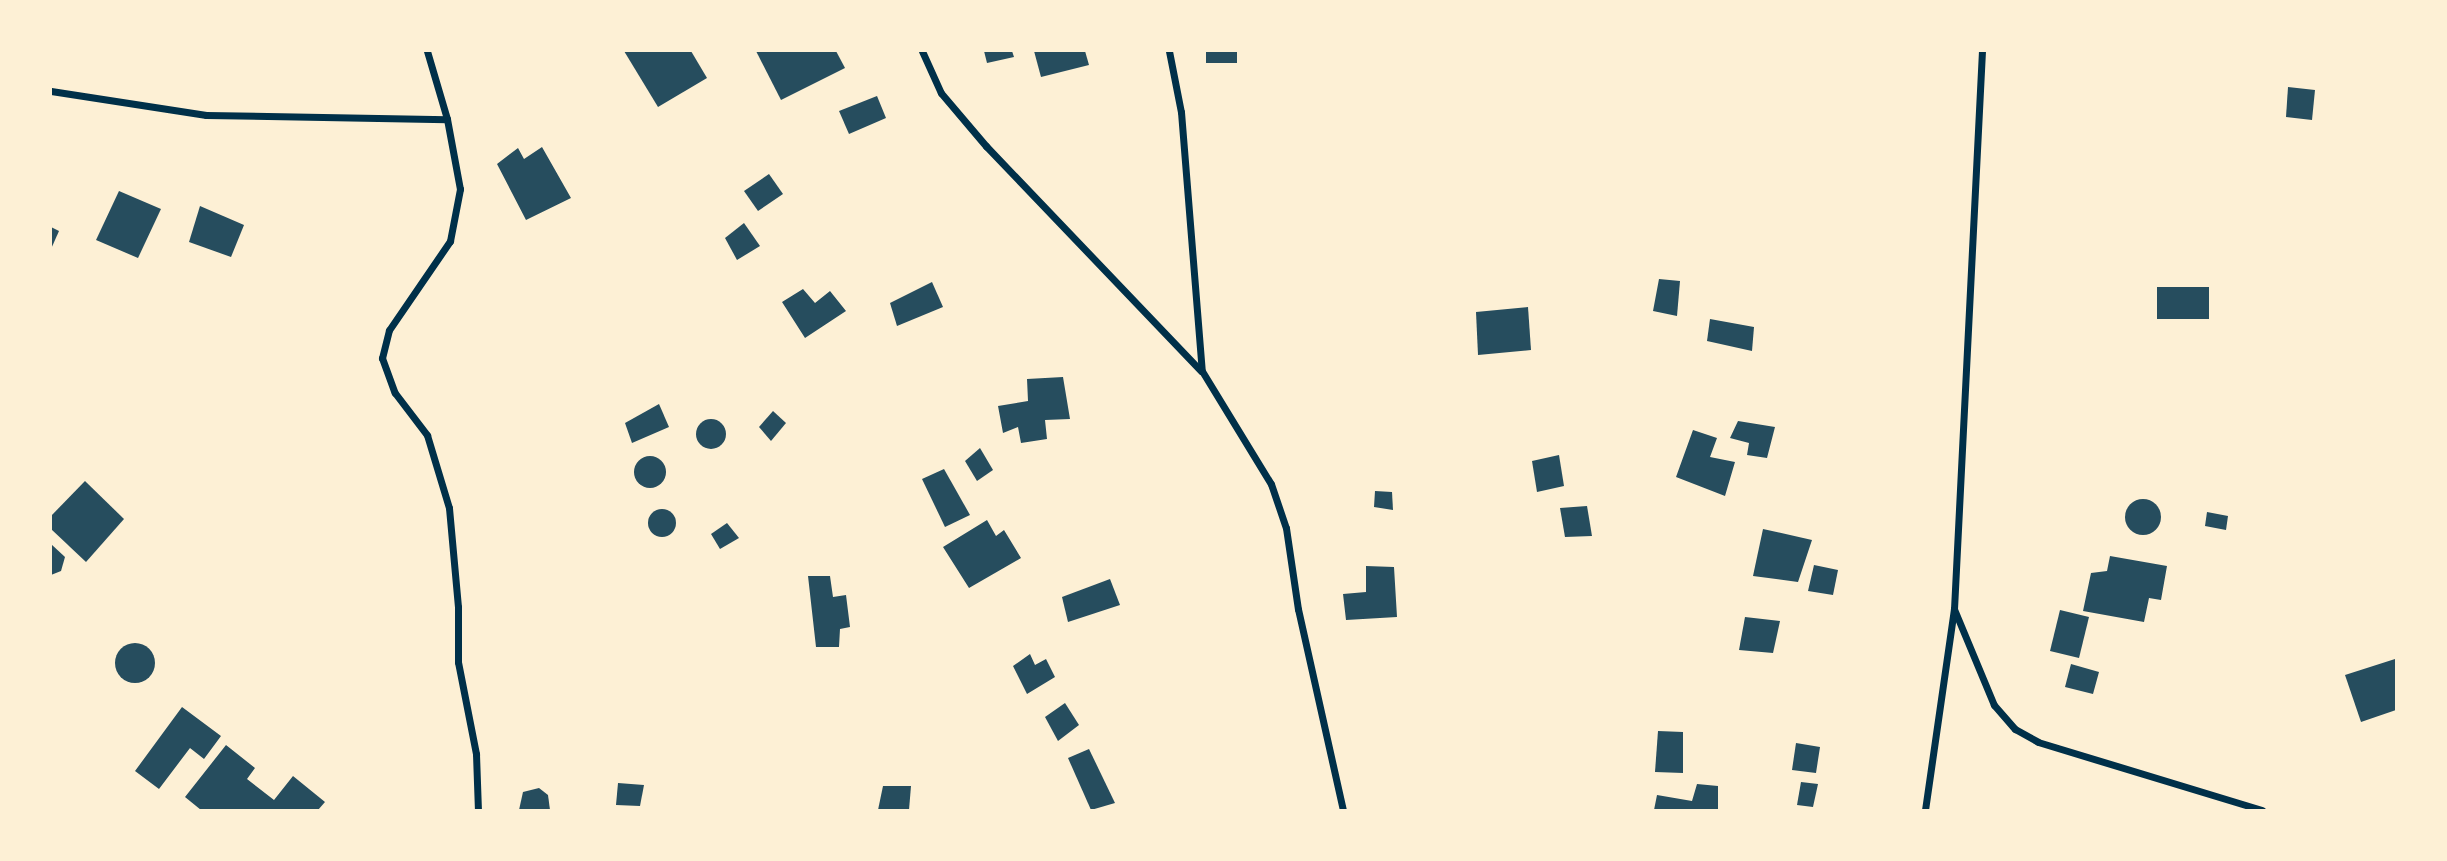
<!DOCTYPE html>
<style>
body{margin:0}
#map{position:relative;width:2447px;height:861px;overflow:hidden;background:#fdf0d5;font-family:"Space Grotesk",sans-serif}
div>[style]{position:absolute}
.building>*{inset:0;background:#264d5e}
.round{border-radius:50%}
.minor>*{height:7px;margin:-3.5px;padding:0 3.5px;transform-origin:3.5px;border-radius:3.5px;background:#003049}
span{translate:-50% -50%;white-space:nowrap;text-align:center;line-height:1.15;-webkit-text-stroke:7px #fdf0d5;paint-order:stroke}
.frame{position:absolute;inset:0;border:52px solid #fdf0d5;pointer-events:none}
</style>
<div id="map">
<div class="building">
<i style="clip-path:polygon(624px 51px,691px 51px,707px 78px,658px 107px)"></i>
<i style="clip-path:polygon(756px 51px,836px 51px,845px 68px,781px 100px)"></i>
<i style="clip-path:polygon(984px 51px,1012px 51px,1014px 57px,987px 63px)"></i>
<i style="clip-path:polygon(1034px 51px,1085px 51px,1089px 65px,1041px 77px)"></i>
<i style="clip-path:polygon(1206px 51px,1237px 51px,1237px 63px,1206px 63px)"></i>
<i style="clip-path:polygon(2288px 87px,2315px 90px,2312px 120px,2286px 117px)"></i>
<i style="clip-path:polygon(877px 96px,886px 118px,849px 134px,839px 111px)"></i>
<i style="clip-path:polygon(542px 147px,571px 198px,526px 220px,497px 164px,518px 148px,524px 159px)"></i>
<i style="clip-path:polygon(769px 174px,783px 194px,758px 211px,744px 191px)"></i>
<i style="clip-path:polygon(119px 191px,161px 209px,138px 258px,96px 240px)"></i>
<i style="clip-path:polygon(200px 206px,244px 225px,231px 257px,189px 242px)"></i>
<i style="clip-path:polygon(744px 223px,760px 246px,737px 260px,725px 238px)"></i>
<i style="clip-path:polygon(51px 227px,59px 231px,51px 249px)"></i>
<i style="clip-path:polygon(1659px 279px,1680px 281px,1677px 316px,1653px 311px)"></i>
<i style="clip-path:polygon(932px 282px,943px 307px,897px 326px,890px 303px)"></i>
<i style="clip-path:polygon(2157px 287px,2209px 287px,2209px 319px,2157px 319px)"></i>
<i style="clip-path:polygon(803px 289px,815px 303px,830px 291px,846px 311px,805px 338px,782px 302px)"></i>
<i style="clip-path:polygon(1528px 307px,1531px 350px,1478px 355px,1476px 312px)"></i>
<i style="clip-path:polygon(1710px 319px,1754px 327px,1752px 351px,1707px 341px)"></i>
<i style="clip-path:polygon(1063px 377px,1070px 419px,1045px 420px,1047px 439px,1021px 443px,1018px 427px,1003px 433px,998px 406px,1028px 401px,1027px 379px)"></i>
<i style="clip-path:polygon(659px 404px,669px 427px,632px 443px,625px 423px)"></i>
<i style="clip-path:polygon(773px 411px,786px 423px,771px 441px,759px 427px)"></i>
<i class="round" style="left:696px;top:419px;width:30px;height:30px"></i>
<i style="clip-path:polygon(1738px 421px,1775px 427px,1767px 458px,1747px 455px,1749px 443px,1730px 438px)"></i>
<i style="clip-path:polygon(1693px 430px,1717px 438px,1710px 457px,1735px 462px,1725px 496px,1676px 477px)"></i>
<i style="clip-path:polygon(980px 448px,993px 470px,977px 481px,965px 461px)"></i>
<i style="clip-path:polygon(1559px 455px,1564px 486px,1537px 492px,1532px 461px)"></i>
<i class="round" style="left:634px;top:456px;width:32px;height:32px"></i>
<i style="clip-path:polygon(944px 469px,970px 515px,945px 527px,922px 479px)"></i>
<i style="clip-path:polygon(85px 481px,124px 519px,86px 562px,51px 529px,51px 516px)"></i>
<i style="clip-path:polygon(1375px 491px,1392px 492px,1393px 510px,1374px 507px)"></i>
<i class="round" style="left:2125px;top:499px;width:36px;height:36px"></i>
<i style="clip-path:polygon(1587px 506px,1592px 536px,1565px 537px,1560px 508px)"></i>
<i class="round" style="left:648px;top:509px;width:28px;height:28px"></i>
<i style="clip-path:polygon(2207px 512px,2228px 516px,2226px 530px,2205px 526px)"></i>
<i style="clip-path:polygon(987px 520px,996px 536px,1004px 530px,1021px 558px,969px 588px,943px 547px)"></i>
<i style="clip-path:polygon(727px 523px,739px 538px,720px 549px,711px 534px)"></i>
<i style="clip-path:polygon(1763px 529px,1812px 540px,1798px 582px,1753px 576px)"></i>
<i style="clip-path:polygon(51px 544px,65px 557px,61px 571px,51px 575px)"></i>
<i style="clip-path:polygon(2110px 556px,2167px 566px,2161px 600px,2149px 598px,2144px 622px,2083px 611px,2091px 573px,2107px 571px)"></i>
<i style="clip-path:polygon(1814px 565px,1838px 570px,1833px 595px,1808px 591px)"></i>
<i style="clip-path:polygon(1366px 566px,1394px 567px,1397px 617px,1346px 620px,1343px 594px,1366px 592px)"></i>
<i style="clip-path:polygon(808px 576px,830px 576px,833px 597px,846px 595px,850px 627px,840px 629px,839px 647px,816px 647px)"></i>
<i style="clip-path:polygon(1110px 579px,1120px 605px,1068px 622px,1062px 597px)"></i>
<i style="clip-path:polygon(2060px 610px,2089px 617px,2079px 658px,2050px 651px)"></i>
<i style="clip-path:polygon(1745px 617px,1780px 621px,1773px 653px,1739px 650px)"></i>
<i class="round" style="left:115px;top:643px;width:40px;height:40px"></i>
<i style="clip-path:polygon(1030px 654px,1035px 665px,1046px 659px,1055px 677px,1027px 694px,1013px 666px)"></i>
<i style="clip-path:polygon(2395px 659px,2396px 710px,2361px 722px,2345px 675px)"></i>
<i style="clip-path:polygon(2071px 664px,2099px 672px,2093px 694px,2065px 687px)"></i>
<i style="clip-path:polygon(1065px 703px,1079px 725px,1058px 741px,1045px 717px)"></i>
<i style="clip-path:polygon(182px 707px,221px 736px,204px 759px,190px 748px,159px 789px,135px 771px)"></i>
<i style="clip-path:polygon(1658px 731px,1683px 732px,1683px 773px,1655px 772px)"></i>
<i style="clip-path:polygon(1796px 743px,1820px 747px,1816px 773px,1792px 770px)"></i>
<i style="clip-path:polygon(226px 745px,255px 768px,247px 779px,274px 800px,293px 776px,325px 802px,318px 810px,201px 810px,185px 797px)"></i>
<i style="clip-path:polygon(1089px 749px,1115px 803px,1091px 810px,1068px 758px)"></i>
<i style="clip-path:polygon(1801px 782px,1818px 784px,1813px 807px,1797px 805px)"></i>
<i style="clip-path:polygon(618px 783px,644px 785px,640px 806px,616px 805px)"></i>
<i style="clip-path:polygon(1697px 784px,1718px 786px,1718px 810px,1654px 810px,1657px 795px,1692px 801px)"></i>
<i style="clip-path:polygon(883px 786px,911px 786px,909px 810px,878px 810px)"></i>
<i style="clip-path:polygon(539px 788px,548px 795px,550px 810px,519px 810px,523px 792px)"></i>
</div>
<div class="minor">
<i style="left:427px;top:51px;width:71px;rotate:73.6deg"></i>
<i style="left:447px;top:119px;width:71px;rotate:79.5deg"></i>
<i style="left:460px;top:189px;width:53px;rotate:100.9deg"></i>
<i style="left:450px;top:241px;width:108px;rotate:124.4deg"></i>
<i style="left:389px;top:330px;width:29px;rotate:104deg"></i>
<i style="left:382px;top:358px;width:37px;rotate:70deg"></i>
<i style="left:395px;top:393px;width:53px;rotate:52.7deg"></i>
<i style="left:427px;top:435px;width:76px;rotate:73.2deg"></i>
<i style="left:449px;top:508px;width:99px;rotate:84.8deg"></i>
<i style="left:458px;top:607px;width:55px;rotate:90deg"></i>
<i style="left:458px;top:662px;width:94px;rotate:78.9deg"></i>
<i style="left:476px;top:754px;width:56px;rotate:88deg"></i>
<i style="left:922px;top:51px;width:46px;rotate:65.7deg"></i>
<i style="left:941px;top:93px;width:70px;rotate:49.7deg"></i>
<i style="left:986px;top:146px;width:311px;rotate:46.3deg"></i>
<i style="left:1169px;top:51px;width:62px;rotate:78.9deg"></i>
<i style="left:1181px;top:112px;width:260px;rotate:85.4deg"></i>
<i style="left:1202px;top:371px;width:132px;rotate:58.6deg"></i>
<i style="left:1271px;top:484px;width:46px;rotate:71.2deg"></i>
<i style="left:1286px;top:528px;width:82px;rotate:81.6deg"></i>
<i style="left:1298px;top:609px;width:206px;rotate:77.4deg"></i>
<i style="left:51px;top:91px;width:157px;rotate:8.8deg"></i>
<i style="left:206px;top:115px;width:241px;rotate:1deg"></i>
<i style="left:1954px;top:609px;width:559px;rotate:-87.13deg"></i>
<i style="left:1925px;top:810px;width:203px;rotate:-81.8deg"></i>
<i style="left:1954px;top:609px;width:104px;rotate:67.4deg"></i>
<i style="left:1994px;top:705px;width:32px;rotate:49deg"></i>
<i style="left:2015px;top:729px;width:26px;rotate:29deg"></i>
<i style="left:2038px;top:742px;width:234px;rotate:16.9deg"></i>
</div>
<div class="frame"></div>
</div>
